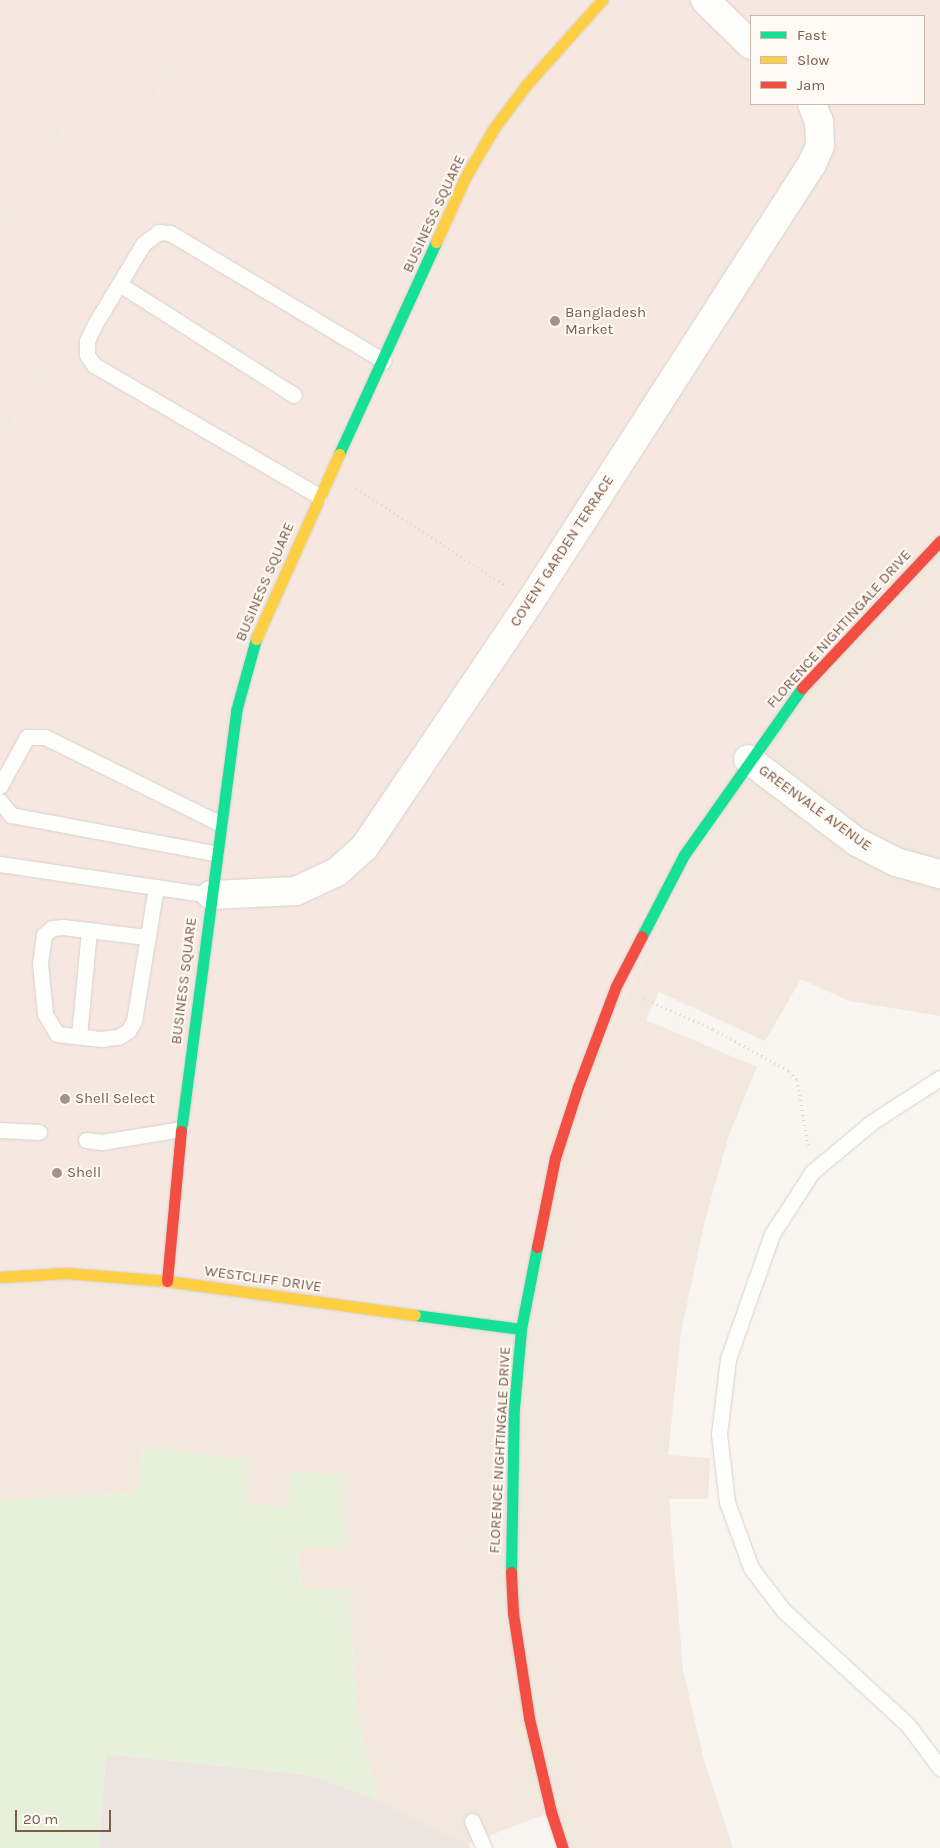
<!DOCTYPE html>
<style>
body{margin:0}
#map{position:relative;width:940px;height:1848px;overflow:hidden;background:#f9f5f0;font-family:Karla,sans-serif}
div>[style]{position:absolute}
.residential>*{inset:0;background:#f2e8de}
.commercial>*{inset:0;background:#f6e8e1}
.industrial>*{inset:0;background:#ede5e0}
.green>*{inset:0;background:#e7f0db}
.path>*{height:3px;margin-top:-1.5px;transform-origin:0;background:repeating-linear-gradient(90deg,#dcd5d0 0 1px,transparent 0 5px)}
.roads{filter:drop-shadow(0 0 1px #d7d1cb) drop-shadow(0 0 1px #d7d1cb)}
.lane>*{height:15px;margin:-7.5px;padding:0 7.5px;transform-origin:7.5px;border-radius:7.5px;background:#fefefd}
.street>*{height:28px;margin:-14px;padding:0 14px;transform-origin:14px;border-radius:14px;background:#fefefd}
.fast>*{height:11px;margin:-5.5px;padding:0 5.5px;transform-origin:5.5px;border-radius:5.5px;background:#16e098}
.slow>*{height:11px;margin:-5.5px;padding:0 5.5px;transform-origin:5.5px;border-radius:5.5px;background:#ffcf43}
.jam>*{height:11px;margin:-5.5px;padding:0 5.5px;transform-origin:5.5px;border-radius:5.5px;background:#f24e42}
.dots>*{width:14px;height:14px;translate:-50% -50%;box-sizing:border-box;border:2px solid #fffaf3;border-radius:50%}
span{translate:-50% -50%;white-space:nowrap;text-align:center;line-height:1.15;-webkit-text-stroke:4px #fffaf3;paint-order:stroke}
.street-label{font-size:15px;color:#7a5c4d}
.poi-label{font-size:15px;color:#7a5c4d}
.left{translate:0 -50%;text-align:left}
.legend{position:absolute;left:750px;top:15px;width:175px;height:90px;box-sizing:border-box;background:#fffaf3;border:1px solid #cabbb1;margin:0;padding:6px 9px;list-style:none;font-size:15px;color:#7a5c4d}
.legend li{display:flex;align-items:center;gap:10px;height:25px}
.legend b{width:25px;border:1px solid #cabbb1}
.scale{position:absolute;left:15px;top:1810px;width:96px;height:22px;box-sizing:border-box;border:2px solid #7a5c4d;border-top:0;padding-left:6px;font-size:15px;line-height:18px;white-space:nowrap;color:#7a5c4d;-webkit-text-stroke:4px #fffaf3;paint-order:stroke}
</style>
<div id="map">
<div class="residential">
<i style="clip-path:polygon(0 0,85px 0,80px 10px,174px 67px,133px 129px,83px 98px,0 229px)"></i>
<i style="clip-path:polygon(0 332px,50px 360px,0 442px)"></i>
<i style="clip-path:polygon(940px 542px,940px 1016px,849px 1001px,801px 979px,765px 1041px,659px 992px,646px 1020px,757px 1067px,729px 1135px,705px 1220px,681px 1332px,668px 1455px,710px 1458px,708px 1499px,669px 1499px,683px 1670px,704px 1760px,733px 1848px,564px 1848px,551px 1812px,468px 1844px,377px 1800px,356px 1707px,349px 1591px,301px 1589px,299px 1547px,287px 1508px,246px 1502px,247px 1461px,143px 1446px,136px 1493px,0 1500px,0 1279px,579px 1088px,747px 761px)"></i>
</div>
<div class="commercial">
<i style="clip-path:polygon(evenodd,85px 0,940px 0,940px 542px,747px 761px,579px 1088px,522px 1330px,165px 1283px,0 1279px,0 442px,50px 360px,0 332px,0 229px,83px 98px,133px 129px,174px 67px,79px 10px,85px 0,751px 16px,924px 16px,924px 104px,751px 104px,751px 16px)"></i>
</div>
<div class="industrial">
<i style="clip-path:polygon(106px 1754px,311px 1775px,377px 1800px,468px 1844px,470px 1848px,99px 1848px)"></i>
</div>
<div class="green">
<i style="clip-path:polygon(143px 1446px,247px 1461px,246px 1502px,287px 1508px,291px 1472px,344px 1476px,345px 1546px,299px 1547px,301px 1589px,349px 1590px,356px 1707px,377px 1800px,311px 1775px,106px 1754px,99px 1848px,0 1848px,0 1500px,136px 1493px)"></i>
</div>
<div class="path">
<i style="left:356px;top:488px;width:179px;rotate:33.2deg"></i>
<i style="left:643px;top:998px;width:77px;rotate:23.9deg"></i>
<i style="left:713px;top:1029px;width:87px;rotate:28.9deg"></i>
<i style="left:789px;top:1071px;width:12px;rotate:48deg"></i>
<i style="left:797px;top:1080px;width:66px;rotate:80.4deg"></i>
</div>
<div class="roads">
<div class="lane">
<i style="left:119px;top:284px;width:207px;rotate:32.4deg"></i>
<i style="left:319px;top:496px;width:260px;rotate:-149.8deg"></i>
<i style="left:94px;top:365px;width:12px;rotate:-125deg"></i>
<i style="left:87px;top:355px;width:14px;rotate:-90deg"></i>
<i style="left:87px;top:341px;width:19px;rotate:-65deg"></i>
<i style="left:95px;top:324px;width:93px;rotate:-59deg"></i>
<i style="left:143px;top:244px;width:20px;rotate:-37deg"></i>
<i style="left:159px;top:232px;width:11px;rotate:5deg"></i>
<i style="left:170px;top:233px;width:249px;rotate:30.9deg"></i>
<i style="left:0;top:786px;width:56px;rotate:-61.1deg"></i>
<i style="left:27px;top:737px;width:18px"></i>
<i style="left:45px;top:737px;width:194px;rotate:26.3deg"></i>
<i style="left:0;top:801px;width:18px;rotate:52deg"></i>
<i style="left:11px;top:815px;width:208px;rotate:10.6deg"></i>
<i style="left:0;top:864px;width:213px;rotate:8.4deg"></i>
<i style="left:147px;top:937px;width:85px;rotate:-173.2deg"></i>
<i style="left:63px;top:927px;width:11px;rotate:175deg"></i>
<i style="left:52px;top:928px;width:11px;rotate:139deg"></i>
<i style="left:44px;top:935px;width:28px;rotate:98deg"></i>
<i style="left:40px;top:963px;width:51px;rotate:84.4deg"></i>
<i style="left:45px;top:1014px;width:23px;rotate:59deg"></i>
<i style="left:57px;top:1034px;width:44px;rotate:6.5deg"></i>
<i style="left:101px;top:1039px;width:17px;rotate:-7deg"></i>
<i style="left:118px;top:1037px;width:12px;rotate:-31deg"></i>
<i style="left:128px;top:1031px;width:12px;rotate:-59deg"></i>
<i style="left:134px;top:1021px;width:136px;rotate:-80.7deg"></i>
<i style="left:79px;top:1036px;width:106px;rotate:-84.6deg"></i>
<i style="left:940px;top:1078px;width:81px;rotate:147.1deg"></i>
<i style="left:872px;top:1122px;width:78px;rotate:140.2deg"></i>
<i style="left:812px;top:1172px;width:74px;rotate:122.8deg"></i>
<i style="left:772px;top:1234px;width:133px;rotate:109.4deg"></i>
<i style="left:728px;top:1359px;width:76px;rotate:96.8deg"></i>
<i style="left:719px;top:1434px;width:68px;rotate:83.3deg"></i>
<i style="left:727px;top:1502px;width:70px;rotate:70deg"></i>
<i style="left:751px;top:1568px;width:54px;rotate:52.5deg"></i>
<i style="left:784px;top:1611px;width:168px;rotate:42.6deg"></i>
<i style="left:908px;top:1725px;width:54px;rotate:53.3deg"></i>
<i style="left:0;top:1130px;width:39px;rotate:3deg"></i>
<i style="left:86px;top:1140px;width:16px;rotate:7deg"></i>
<i style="left:102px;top:1142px;width:80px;rotate:-9.3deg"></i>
<i style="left:472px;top:1821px;width:30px;rotate:66deg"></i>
</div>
<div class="street">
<i style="left:705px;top:0;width:64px;rotate:44.4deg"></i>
<i style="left:748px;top:759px;width:137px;rotate:37.3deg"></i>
<i style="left:857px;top:842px;width:44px;rotate:27.1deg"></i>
<i style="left:896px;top:862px;width:46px;rotate:15.3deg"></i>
<i style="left:211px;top:895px;width:85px;rotate:-2.7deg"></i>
<i style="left:296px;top:891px;width:45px;rotate:-24.9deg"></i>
<i style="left:337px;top:872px;width:36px;rotate:-42deg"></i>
<i style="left:364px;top:848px;width:297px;rotate:-56deg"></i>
<i style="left:530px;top:602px;width:521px;rotate:-57.23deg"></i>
<i style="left:812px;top:164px;width:20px;rotate:-66deg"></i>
<i style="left:820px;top:146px;width:24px;rotate:-92deg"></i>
<i style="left:819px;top:122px;width:19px;rotate:-111deg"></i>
</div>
<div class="fast">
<i style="left:339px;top:454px;width:233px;rotate:-65.4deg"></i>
<i style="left:642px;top:936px;width:91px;rotate:-62.6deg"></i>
<i style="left:684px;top:855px;width:204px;rotate:-54.8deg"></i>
<i style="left:181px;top:1131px;width:424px;rotate:-82.5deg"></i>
<i style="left:236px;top:711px;width:75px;rotate:-74.5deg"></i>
<i style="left:415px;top:1315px;width:107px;rotate:7.5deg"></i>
<i style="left:511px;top:1572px;width:164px;rotate:-89deg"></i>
<i style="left:514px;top:1408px;width:79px;rotate:-84.9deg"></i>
<i style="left:521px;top:1329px;width:84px;rotate:-79deg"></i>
</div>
<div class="slow">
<i style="left:436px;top:242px;width:72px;rotate:-65.6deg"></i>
<i style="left:466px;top:176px;width:56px;rotate:-59.7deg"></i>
<i style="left:494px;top:128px;width:55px;rotate:-53.1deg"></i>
<i style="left:527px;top:84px;width:113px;rotate:-48.2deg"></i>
<i style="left:256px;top:639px;width:203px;rotate:-65.8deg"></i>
<i style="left:0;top:1277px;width:66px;rotate:-3.5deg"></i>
<i style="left:66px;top:1273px;width:101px;rotate:4.5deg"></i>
<i style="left:167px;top:1281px;width:250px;rotate:7.8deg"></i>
</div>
<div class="jam">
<i style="left:802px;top:688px;width:202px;rotate:-46.8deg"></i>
<i style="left:537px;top:1247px;width:91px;rotate:-78.6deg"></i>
<i style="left:555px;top:1158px;width:75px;rotate:-72.1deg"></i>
<i style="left:578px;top:1087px;width:108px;rotate:-69.4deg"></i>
<i style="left:616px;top:986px;width:56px;rotate:-62.5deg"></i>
<i style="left:167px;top:1281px;width:151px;rotate:-84.7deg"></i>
<i style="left:511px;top:1572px;width:41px;rotate:87.2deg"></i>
<i style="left:513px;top:1613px;width:106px;rotate:81.3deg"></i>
<i style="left:529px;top:1718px;width:97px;rotate:76.8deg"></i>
<i style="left:551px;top:1812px;width:38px;rotate:72deg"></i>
</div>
</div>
<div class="dots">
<i style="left:555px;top:321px;background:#a69286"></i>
<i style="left:65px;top:1099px;background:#a69286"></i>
<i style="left:57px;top:1173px;background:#a69286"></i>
</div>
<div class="street-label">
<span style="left:434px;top:214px;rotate:-65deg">BUSINESS SQUARE</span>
<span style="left:562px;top:551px;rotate:-57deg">COVENT GARDEN TERRACE</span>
<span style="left:265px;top:582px;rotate:-67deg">BUSINESS SQUARE</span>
<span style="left:839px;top:629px;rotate:-48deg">FLORENCE NIGHTINGALE DRIVE</span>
<span style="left:815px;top:808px;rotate:36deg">GREENVALE AVENUE</span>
<span style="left:184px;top:981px;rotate:-83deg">BUSINESS SQUARE</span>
<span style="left:263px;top:1279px;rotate:8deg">WESTCLIFF DRIVE</span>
<span style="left:500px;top:1450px;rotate:-87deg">FLORENCE NIGHTINGALE DRIVE</span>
</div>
<div class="poi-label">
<span class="left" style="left:565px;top:321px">Bangladesh<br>Market</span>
<span class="left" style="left:75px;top:1099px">Shell Select</span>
<span class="left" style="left:67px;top:1173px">Shell</span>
</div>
<ul class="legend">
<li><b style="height:6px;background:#16e098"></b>Fast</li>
<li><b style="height:6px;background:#ffcf43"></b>Slow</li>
<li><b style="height:6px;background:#f24e42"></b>Jam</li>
</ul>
<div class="scale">20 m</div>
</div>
